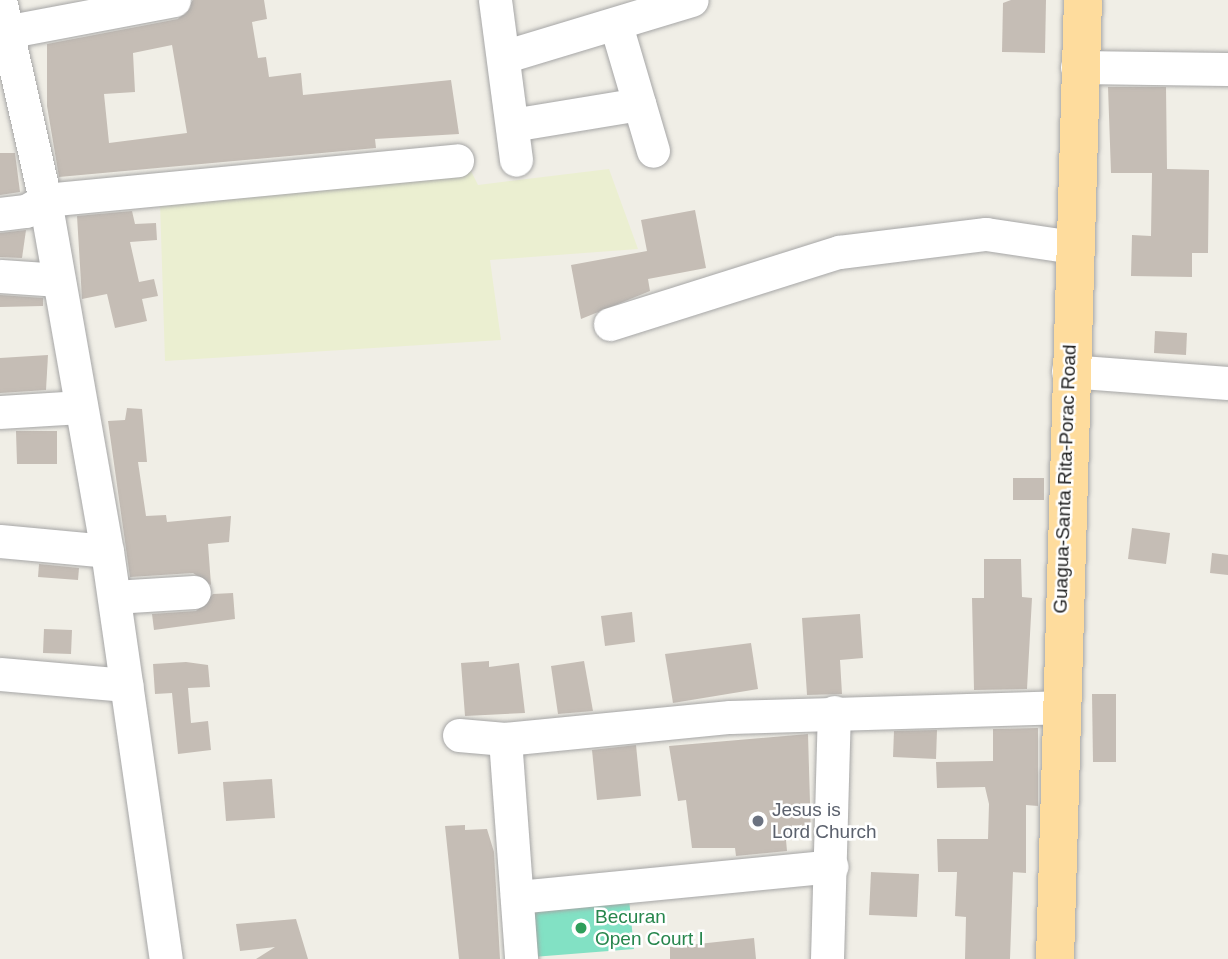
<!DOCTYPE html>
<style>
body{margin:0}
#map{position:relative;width:1228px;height:959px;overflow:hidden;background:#f0eee6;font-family:Arial,sans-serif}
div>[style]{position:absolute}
.farmland>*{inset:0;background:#ebefd1}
.pitch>*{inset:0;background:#82e1c4}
.building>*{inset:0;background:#c5bdb5}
.roads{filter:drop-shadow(0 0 2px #a6a6a6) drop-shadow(0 0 2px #a6a6a6)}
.minor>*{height:33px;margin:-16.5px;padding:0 16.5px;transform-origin:16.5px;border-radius:16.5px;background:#fff}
.major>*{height:38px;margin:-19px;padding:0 19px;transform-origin:19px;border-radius:19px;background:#fedc9d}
.dots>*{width:19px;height:19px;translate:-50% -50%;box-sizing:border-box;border:4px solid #fff;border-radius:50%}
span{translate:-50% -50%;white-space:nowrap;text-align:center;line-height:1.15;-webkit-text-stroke:5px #fff;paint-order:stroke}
.street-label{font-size:19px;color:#1f1f1f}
.worship-label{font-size:19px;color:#5b616d}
.left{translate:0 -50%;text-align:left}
.leisure-label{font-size:19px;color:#27864d}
</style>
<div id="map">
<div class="farmland">
<i style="clip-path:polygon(464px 157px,478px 185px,609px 169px,638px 249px,490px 260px,501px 340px,165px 361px,160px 202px)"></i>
</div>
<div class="pitch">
<i style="clip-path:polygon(629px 899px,634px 949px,533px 957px,529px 908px)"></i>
</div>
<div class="building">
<i style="clip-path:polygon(evenodd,193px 0,264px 0,267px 19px,252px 22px,258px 58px,266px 57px,269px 77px,301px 73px,303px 95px,451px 80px,459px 134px,375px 139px,376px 148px,59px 177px,47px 106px,47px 44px,178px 19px,193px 0,172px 45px,187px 133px,109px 143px,104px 94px,135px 92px,133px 53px,172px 45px)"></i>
<i style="clip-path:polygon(1011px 0,1046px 0,1045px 53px,1002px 52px,1003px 3px)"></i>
<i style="clip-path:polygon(1108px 87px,1166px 87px,1167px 169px,1209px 170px,1208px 253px,1192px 253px,1192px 277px,1131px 276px,1132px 235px,1151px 236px,1152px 173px,1111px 173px)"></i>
<i style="clip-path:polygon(0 153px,15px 153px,20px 192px,0 195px)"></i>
<i style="clip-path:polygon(695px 210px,706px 268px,648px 279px,650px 291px,581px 319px,571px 265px,647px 251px,641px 220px)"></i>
<i style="clip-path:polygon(132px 211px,135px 224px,156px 223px,157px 240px,130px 242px,139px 282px,154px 279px,158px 296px,142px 299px,147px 321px,115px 328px,107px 294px,82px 299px,77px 216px)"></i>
<i style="clip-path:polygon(26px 230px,22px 258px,0 257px,0 233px)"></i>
<i style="clip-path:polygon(0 295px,43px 298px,43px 306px,0 307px)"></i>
<i style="clip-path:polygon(1155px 331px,1187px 333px,1186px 355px,1154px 353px)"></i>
<i style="clip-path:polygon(48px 355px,46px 390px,0 393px,0 358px)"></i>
<i style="clip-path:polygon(127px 408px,142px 409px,147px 462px,138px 462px,146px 516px,166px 515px,167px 522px,231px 516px,229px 542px,208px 544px,211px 585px,193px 573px,130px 577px,108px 421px,125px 420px)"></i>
<i style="clip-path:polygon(16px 431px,57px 431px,57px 464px,17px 464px)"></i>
<i style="clip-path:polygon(1013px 478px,1044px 478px,1044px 500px,1013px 500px)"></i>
<i style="clip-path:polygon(1132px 528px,1170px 533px,1166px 564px,1128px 559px)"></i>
<i style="clip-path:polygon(1212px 553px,1228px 555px,1228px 575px,1210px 573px)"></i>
<i style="clip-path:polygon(984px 559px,1021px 559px,1022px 597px,1032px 598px,1027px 689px,974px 690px,972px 598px,984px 598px)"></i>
<i style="clip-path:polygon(39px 564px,79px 568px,78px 580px,38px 577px)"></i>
<i style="clip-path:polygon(233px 593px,235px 619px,154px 630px,152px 614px,196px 611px,213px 594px)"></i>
<i style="clip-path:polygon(632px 612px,635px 642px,605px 646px,601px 616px)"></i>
<i style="clip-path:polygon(860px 614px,863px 658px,840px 660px,842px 694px,807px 695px,802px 618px)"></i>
<i style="clip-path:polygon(44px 629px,72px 630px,71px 654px,43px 653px)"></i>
<i style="clip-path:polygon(751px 643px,758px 689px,673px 703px,665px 654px)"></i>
<i style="clip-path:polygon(489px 661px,489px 667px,519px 663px,525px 713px,465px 716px,461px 663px)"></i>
<i style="clip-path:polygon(584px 661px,593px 711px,558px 714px,551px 666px)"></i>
<i style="clip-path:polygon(186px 662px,208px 665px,210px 687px,188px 688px,191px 723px,208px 721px,211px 750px,178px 754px,172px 693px,155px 694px,153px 664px)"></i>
<i style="clip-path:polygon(1092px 694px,1116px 694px,1116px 762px,1093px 762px)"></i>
<i style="clip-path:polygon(1038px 728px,1038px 806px,1026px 805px,1026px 873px,1013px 872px,1010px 959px,965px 959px,966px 917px,955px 916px,957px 872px,938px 872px,937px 839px,988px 839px,989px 804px,985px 787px,937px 788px,936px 762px,993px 761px,993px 729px)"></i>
<i style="clip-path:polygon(937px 730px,936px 759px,893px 757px,894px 731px)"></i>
<i style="clip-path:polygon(808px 734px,811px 837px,786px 840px,787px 851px,736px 856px,735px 848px,692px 848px,686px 800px,678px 801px,669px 746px)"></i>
<i style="clip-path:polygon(636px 745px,641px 796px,597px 800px,592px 750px)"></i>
<i style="clip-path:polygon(272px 779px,275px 818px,226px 821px,223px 782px)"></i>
<i style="clip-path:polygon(465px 825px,465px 830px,487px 829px,494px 852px,500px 959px,459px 959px,445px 826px)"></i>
<i style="clip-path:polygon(871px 872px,919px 874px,917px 917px,869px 915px)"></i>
<i style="clip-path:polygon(296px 919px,308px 959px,256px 959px,275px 947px,240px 951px,236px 924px)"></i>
<i style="clip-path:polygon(754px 938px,756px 959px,670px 959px,670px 947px)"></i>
</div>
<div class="roads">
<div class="minor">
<i style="left:0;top:0;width:205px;rotate:77.3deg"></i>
<i style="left:45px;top:200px;width:356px;rotate:80deg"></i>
<i style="left:107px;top:551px;width:412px;rotate:81.8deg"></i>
<i style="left:495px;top:0;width:161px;rotate:82.5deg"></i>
<i style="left:616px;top:25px;width:131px;rotate:73.6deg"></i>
<i style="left:0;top:33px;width:177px;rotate:-10.7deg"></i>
<i style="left:503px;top:57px;width:197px;rotate:-16.8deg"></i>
<i style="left:1077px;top:67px;width:151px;rotate:0.8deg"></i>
<i style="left:512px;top:125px;width:129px;rotate:-9.4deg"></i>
<i style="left:0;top:214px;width:26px;rotate:-7deg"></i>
<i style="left:26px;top:211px;width:22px;rotate:-30deg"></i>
<i style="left:45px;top:200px;width:414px;rotate:-5.5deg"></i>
<i style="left:0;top:276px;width:58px;rotate:3.9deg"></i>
<i style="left:610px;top:324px;width:240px;rotate:-17.5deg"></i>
<i style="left:839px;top:252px;width:148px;rotate:-7deg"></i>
<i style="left:986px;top:234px;width:88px;rotate:8.5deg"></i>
<i style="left:1068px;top:371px;width:160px;rotate:4.3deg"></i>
<i style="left:0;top:412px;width:81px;rotate:-3.5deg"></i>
<i style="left:0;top:541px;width:107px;rotate:5.3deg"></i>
<i style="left:114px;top:597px;width:80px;rotate:-3.6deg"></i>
<i style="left:0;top:674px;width:127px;rotate:5deg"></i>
<i style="left:459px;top:735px;width:46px;rotate:5deg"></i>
<i style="left:505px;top:739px;width:226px;rotate:-5.6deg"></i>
<i style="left:730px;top:717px;width:329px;rotate:-1.7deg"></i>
<i style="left:505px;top:739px;width:221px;rotate:85.8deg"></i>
<i style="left:517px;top:897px;width:316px;rotate:-5.6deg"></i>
<i style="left:827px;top:959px;width:247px;rotate:-88.4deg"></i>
</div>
<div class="major">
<i style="left:1055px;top:959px;width:959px;rotate:-88.33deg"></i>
</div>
</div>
<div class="dots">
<i style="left:758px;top:821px;background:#6b7280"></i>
<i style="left:581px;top:928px;background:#2e9e5b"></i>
</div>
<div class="street-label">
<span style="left:1065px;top:479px;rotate:-88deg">Guagua-Santa Rita-Porac Road</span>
</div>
<div class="worship-label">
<span class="left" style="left:772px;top:821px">Jesus is<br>Lord Church</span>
</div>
<div class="leisure-label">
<span class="left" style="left:595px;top:928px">Becuran<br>Open Court I</span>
</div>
</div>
